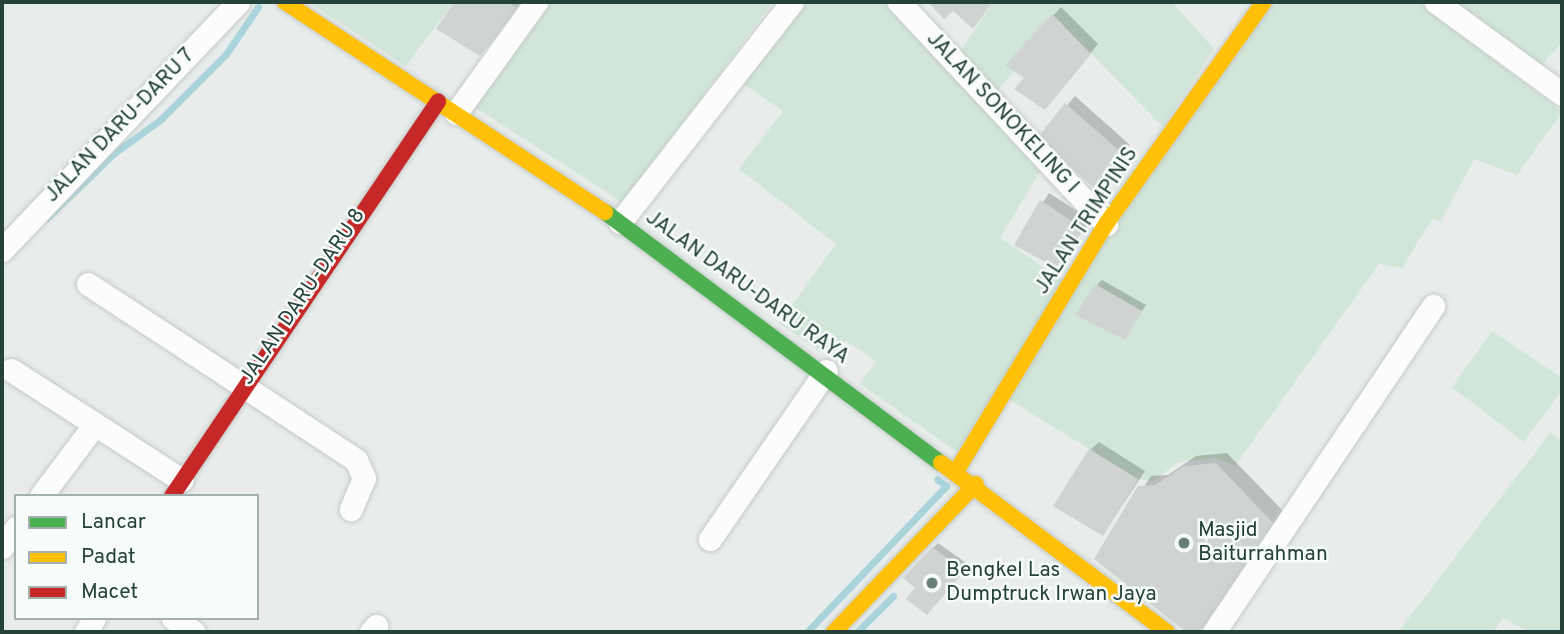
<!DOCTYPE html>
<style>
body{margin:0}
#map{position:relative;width:1564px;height:634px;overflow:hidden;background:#e8edeb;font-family:Overpass,sans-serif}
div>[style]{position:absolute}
.green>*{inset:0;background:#d1e6d8}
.shadow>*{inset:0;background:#0003}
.stream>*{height:7px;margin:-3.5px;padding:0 3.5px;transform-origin:3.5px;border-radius:3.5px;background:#a9d4db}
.building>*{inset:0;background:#cfd4d2}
.roads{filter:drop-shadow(0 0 2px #c5cac8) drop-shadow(0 0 2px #c5cac8)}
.street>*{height:23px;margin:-11.5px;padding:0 11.5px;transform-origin:11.5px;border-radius:11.5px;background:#fcfcfc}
.fast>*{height:16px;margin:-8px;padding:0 8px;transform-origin:8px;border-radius:8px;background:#4caf50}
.slow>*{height:16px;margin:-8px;padding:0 8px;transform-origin:8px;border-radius:8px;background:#ffc107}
.jam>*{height:16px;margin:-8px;padding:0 8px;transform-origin:8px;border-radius:8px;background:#c62828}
.dots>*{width:19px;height:19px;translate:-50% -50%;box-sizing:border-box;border:4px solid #f7fbf9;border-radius:50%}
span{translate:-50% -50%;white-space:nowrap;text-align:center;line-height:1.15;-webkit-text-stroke:5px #f7fbf9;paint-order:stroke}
.street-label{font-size:21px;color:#24423a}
.poi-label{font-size:21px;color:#24423a}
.left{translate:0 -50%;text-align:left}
.frame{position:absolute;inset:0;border:4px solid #24423a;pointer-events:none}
.legend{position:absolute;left:14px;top:494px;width:245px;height:126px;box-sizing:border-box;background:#f7fbf9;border:2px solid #a3b1ad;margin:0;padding:9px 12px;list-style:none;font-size:21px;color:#24423a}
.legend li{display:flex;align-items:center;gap:14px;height:35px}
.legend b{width:35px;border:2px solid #a3b1ad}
</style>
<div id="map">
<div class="green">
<i style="clip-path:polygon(308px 2px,454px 2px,406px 66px)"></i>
<i style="clip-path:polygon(543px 2px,773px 2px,623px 203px,470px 104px)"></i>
<i style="clip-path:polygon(800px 2px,883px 2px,1044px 165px,1000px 238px,1064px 281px,957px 452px,860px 384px,876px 361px,846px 341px,834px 361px,779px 323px,836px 244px,739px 169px,783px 111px,739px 81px)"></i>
<i style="clip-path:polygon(993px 2px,1172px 2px,1214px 49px,1163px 127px,1052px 14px,1006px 64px,1014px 71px,994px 94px,956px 58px)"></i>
<i style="clip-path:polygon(1274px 2px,1419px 2px,1562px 112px,1517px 175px,1474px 159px,1441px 221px,1432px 219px,1402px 268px,1379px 264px,1235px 466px,1215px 458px,1179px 462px,1153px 481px,1138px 479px,1008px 399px,1109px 230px)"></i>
<i style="clip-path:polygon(1451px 2px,1562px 2px,1562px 42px,1541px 66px)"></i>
<i style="clip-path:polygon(1492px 331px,1562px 378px,1562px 390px,1524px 442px,1452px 387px)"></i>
<i style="clip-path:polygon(1550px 433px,1562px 441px,1562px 632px,1529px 632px,1503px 618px,1493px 632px,1398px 632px)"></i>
</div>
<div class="shadow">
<i style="clip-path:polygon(456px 2px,522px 2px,488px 46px,438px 29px)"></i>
<i style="clip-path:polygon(1061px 7px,1098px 44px,1053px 99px,1008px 64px)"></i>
<i style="clip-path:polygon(1075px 96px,1130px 145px,1097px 188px,1041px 137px)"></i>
<i style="clip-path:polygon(1049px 193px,1091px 220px,1056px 266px,1016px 244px)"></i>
<i style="clip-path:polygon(1102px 280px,1146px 305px,1124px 338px,1097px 285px)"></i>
<i style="clip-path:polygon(1099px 442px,1145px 471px,1103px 534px,1090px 450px)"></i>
<i style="clip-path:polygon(1227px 453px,1286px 514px,1205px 626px,1189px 632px,1096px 559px,1151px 476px,1168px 475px,1196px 456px)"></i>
<i style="clip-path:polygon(938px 543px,969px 565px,933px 607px,906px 577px)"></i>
</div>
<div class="stream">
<i style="left:47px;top:218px;width:92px;rotate:-44.1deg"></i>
<i style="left:113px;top:154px;width:58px;rotate:-35.9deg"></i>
<i style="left:160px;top:120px;width:93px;rotate:-45deg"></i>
<i style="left:226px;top:54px;width:57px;rotate:-55.8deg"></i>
<i style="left:807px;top:632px;width:202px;rotate:-46.4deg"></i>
<i style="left:946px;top:486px;width:11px;rotate:-142deg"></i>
<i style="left:857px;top:632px;width:51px;rotate:-45deg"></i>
</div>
<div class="building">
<i style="clip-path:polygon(454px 2px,506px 2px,517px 8px,480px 56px,436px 29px)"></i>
<i style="clip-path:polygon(928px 2px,993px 2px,973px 29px,953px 11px,944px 19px)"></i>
<i style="clip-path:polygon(1052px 14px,1091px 54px,1045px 110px,1014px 89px,1024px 78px,1005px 65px)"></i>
<i style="clip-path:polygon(1065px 103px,1123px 154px,1097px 191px,1038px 137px)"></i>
<i style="clip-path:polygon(1040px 200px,1084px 229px,1056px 268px,1014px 245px)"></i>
<i style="clip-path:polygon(1095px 284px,1142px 311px,1125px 340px,1075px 315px)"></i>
<i style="clip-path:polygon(1089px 449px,1138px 479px,1103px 536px,1053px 506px)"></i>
<i style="clip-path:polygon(1216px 463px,1276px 526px,1200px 632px,1186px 632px,1094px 559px,1138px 486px,1155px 485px,1184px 466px)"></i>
<i style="clip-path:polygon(932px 547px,965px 571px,927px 615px,906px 599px,915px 588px,903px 578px)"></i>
</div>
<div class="roads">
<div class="street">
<i style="left:899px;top:2px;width:304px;rotate:47deg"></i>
<i style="left:1436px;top:2px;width:156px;rotate:36.1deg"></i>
<i style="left:456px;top:113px;width:137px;rotate:-54.2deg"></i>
<i style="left:620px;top:222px;width:279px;rotate:-52deg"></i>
<i style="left:2px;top:250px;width:342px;rotate:-46.4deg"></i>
<i style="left:88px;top:284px;width:321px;rotate:33.3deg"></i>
<i style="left:356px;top:460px;width:20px;rotate:66deg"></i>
<i style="left:364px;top:478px;width:34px;rotate:113deg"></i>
<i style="left:11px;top:370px;width:203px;rotate:32.8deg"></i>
<i style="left:41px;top:496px;width:90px;rotate:-53.1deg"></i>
<i style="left:710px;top:539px;width:204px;rotate:-55.4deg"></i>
<i style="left:2px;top:547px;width:24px;rotate:-54deg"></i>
<i style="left:173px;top:618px;width:25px;rotate:34deg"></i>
<i style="left:86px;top:632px;width:16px;rotate:-60deg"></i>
<i style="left:371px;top:632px;width:8px;rotate:-50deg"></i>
<i style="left:1214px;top:632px;width:393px;rotate:-56.1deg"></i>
</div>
<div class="fast">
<i style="left:605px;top:212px;width:419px;rotate:36.8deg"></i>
</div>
<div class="slow">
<i style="left:285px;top:2px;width:383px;rotate:33.3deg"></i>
<i style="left:941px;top:463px;width:282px;rotate:36.8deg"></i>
<i style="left:957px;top:470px;width:288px;rotate:-58.8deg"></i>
<i style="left:1106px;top:224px;width:272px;rotate:-54.6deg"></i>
<i style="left:834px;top:632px;width:205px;rotate:-46.2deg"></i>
</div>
<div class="jam">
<i style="left:172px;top:496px;width:476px;rotate:-56deg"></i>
</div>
</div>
<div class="dots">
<i style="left:1184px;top:543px;background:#697e78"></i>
<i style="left:932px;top:583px;background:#697e78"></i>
</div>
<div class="street-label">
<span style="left:1002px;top:113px;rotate:47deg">JALAN SONOKELING I</span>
<span style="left:120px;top:126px;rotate:-46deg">JALAN DARU-DARU 7</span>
<span style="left:1087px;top:221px;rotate:-57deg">JALAN TRIMPINIS</span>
<span style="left:747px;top:288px;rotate:36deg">JALAN DARU-DARU RAYA</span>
<span style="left:303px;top:297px;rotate:-56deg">JALAN DARU-DARU 8</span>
</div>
<div class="poi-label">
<span class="left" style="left:1198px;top:543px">Masjid<br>Baiturrahman</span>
<span class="left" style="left:946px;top:583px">Bengkel Las<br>Dumptruck Irwan Jaya</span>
</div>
<div class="frame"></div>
<ul class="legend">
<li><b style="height:9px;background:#4caf50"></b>Lancar</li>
<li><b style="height:9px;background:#ffc107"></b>Padat</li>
<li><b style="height:9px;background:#c62828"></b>Macet</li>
</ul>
</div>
